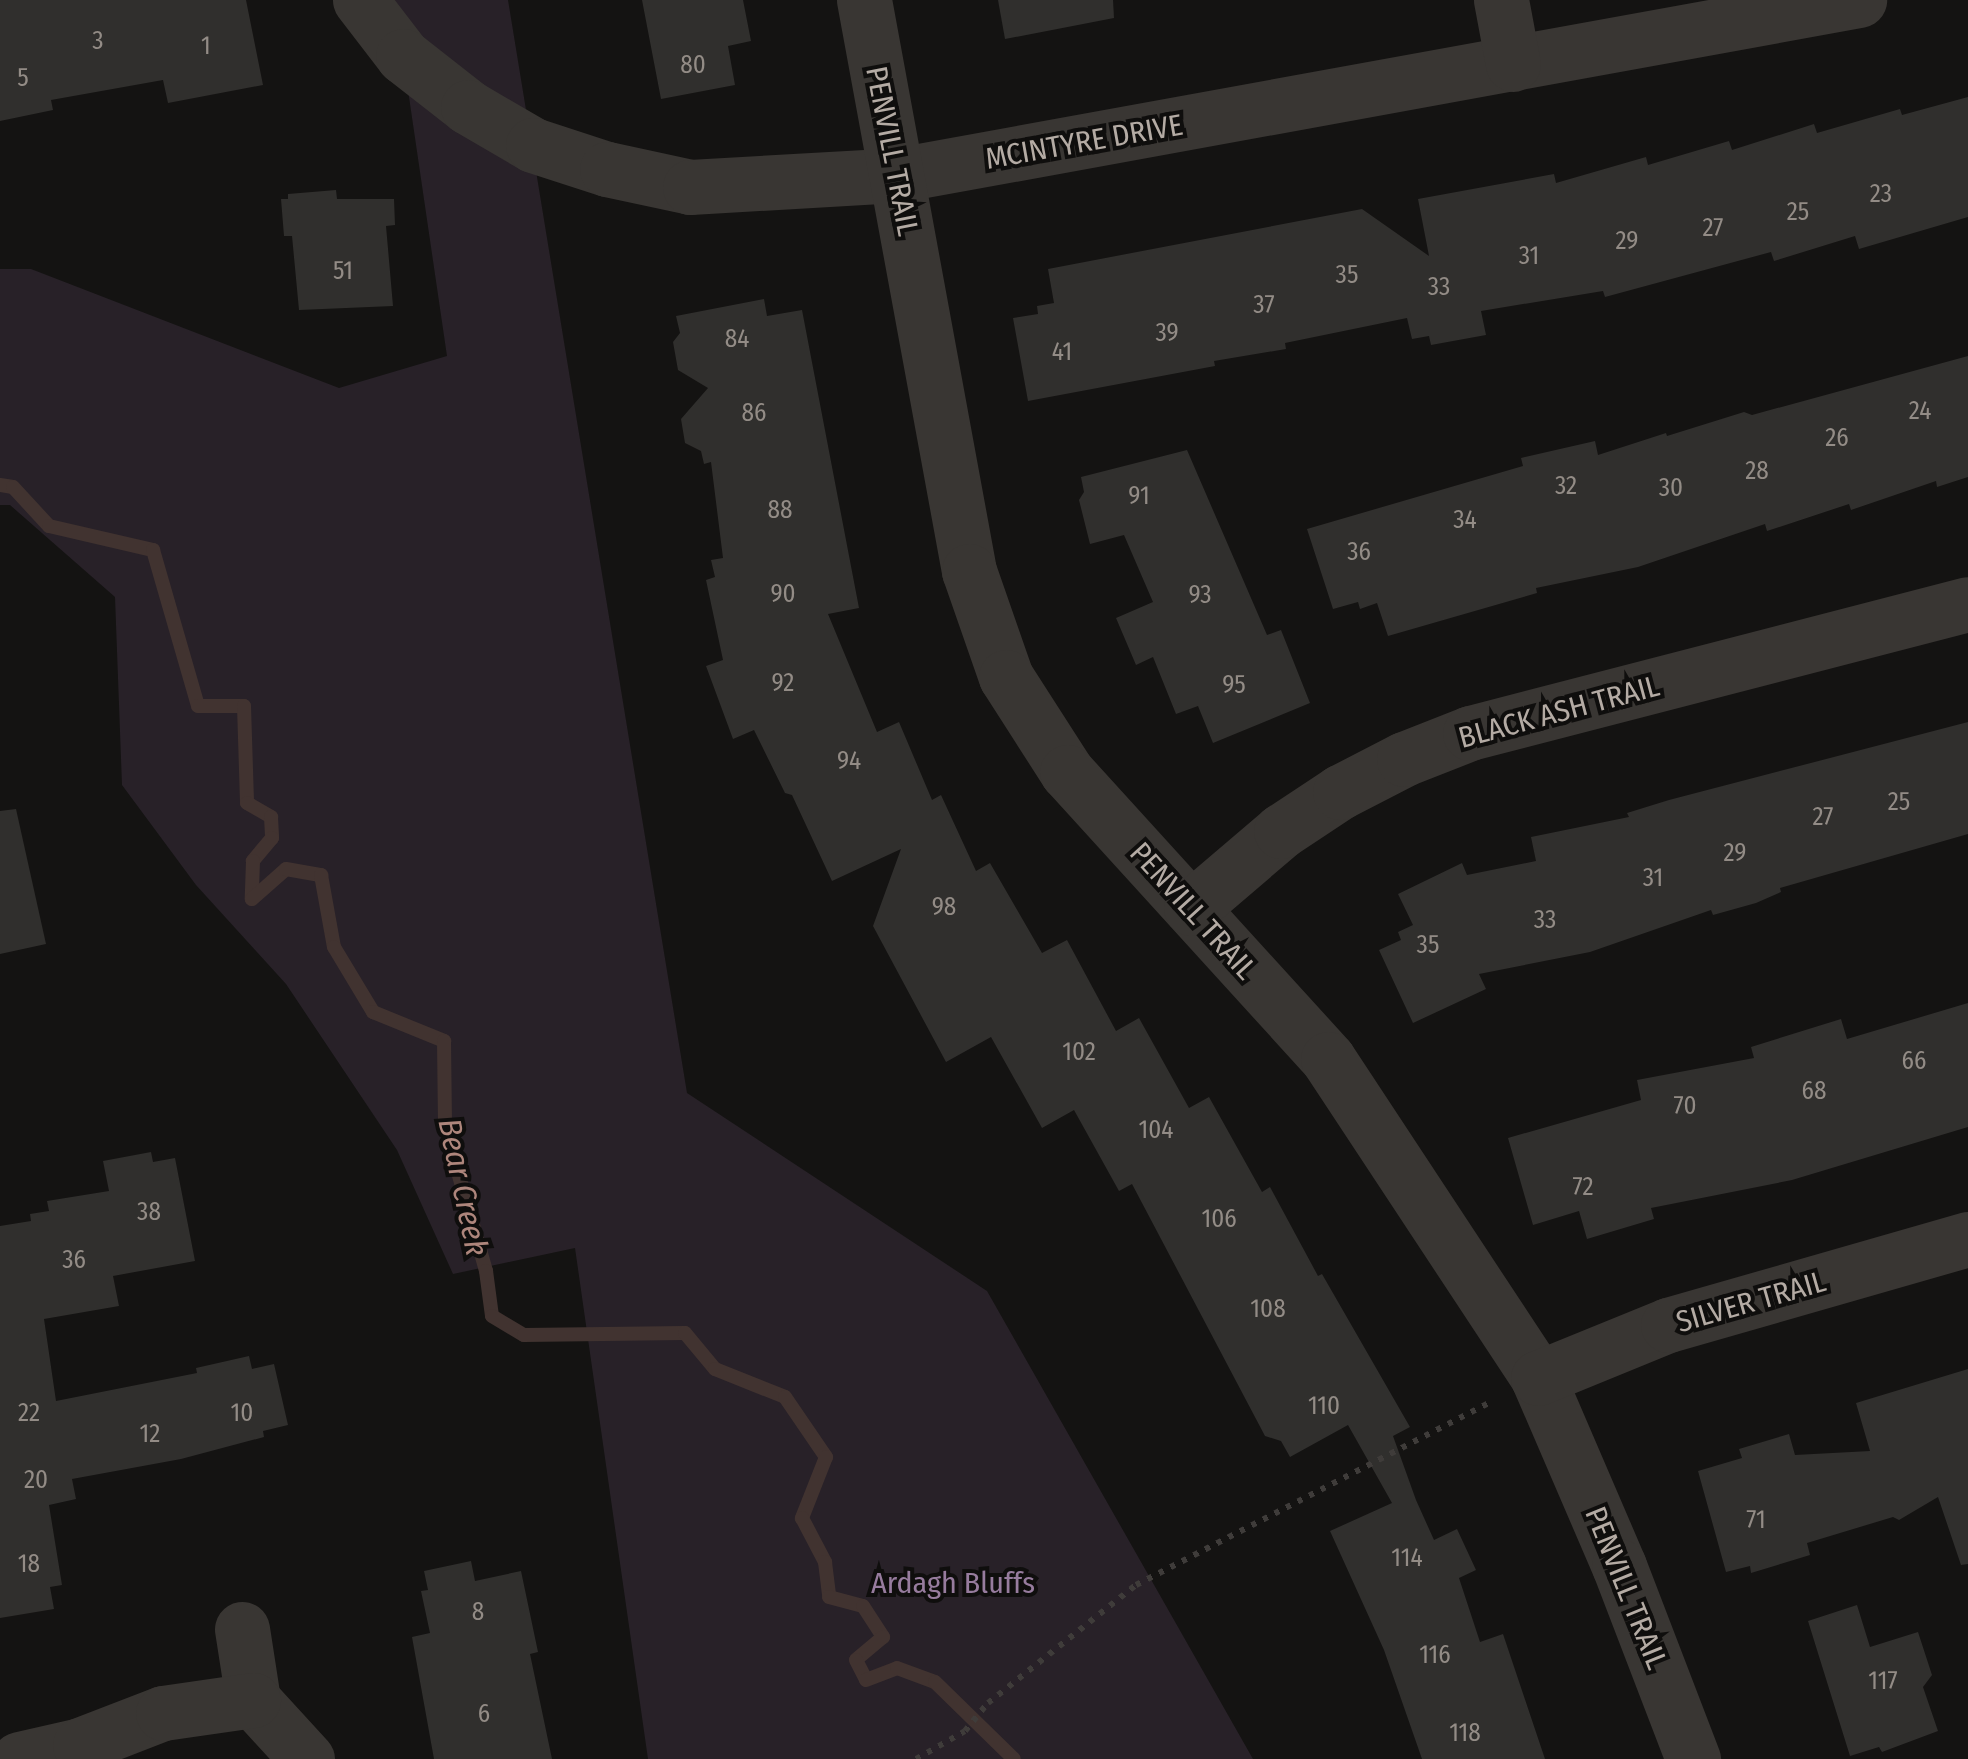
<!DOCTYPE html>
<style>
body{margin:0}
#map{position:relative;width:1968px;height:1759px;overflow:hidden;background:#141312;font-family:"Fira Sans Condensed",sans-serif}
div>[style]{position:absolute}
.green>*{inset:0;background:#282128}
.stream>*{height:14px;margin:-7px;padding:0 7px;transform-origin:7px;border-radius:7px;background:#413330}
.building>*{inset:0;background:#302f2d}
.path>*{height:6px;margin-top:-3px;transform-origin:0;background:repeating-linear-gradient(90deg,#3f3c3a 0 5px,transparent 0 13px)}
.minor>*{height:55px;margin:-27.5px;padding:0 27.5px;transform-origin:27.5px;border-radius:27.5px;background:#393633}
span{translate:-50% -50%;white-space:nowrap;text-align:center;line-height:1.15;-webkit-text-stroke:8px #0f0e0d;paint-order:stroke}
.number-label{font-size:25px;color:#938c86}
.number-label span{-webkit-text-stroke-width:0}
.street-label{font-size:30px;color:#b4aba4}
.park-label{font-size:30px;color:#977c9e}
.water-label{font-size:32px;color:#ae867c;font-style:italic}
</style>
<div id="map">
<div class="green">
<i style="clip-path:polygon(389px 0,508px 0,687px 1093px,987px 1291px,1253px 1759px,648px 1759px,575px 1248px,453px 1274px,397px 1150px,286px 984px,196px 885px,122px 785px,115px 597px,10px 505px,0 505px,0 269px,31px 269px,339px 388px,447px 356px,403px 56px)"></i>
</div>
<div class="stream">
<i style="left:0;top:485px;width:13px;rotate:9deg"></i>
<i style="left:13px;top:487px;width:53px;rotate:47.3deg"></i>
<i style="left:49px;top:526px;width:107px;rotate:13deg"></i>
<i style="left:153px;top:550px;width:162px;rotate:73.9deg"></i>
<i style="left:198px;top:706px;width:46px"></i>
<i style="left:244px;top:706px;width:97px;rotate:88.2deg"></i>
<i style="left:247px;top:803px;width:28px;rotate:30deg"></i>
<i style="left:271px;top:817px;width:21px;rotate:87deg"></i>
<i style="left:272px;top:838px;width:30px;rotate:130deg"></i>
<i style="left:253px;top:861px;width:38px;rotate:92deg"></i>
<i style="left:252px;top:899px;width:45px;rotate:-41.4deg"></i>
<i style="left:286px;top:869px;width:36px;rotate:10deg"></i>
<i style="left:321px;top:875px;width:73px;rotate:79.8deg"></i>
<i style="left:334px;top:947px;width:76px;rotate:59deg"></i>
<i style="left:373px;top:1012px;width:77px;rotate:22.2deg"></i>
<i style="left:444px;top:1041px;width:85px;rotate:89.3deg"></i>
<i style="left:445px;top:1126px;width:151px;rotate:74.2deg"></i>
<i style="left:486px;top:1271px;width:45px;rotate:82.4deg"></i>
<i style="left:492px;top:1316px;width:37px;rotate:31deg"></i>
<i style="left:524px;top:1335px;width:161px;rotate:-0.7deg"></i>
<i style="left:685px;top:1333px;width:47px;rotate:50.2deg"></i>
<i style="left:715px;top:1369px;width:75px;rotate:21.8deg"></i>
<i style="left:785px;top:1397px;width:73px;rotate:55.7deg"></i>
<i style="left:826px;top:1457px;width:66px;rotate:111.5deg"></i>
<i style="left:802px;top:1518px;width:50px;rotate:62.4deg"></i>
<i style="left:825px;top:1562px;width:35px;rotate:83deg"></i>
<i style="left:829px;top:1597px;width:35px;rotate:15deg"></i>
<i style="left:863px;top:1606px;width:37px;rotate:57deg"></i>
<i style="left:883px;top:1637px;width:35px;rotate:140deg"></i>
<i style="left:856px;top:1660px;width:22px;rotate:63deg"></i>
<i style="left:866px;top:1680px;width:33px;rotate:-21deg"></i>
<i style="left:897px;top:1668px;width:40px;rotate:20.2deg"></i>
<i style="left:935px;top:1682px;width:110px;rotate:44.3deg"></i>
</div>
<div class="building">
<i style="clip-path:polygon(0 0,246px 0,263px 85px,168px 103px,163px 80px,51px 100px,53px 110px,0 121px)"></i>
<i style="clip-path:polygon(642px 0,743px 0,751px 41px,728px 46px,735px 85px,661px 99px)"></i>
<i style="clip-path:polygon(998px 0,1113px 0,1114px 18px,1005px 39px)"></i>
<i style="clip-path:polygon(1968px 97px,1968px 217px,1859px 249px,1855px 236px,1774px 261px,1771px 252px,1605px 297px,1603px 291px,1481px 311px,1486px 335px,1431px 345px,1429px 336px,1412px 339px,1407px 318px,1285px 343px,1286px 349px,1214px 361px,1215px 366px,1028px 401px,1013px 318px,1038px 314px,1037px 306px,1054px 303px,1048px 269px,1362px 209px,1429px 256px,1418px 199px,1554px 174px,1556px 183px,1646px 157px,1648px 165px,1729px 141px,1732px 150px,1814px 124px,1817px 133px,1900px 109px,1902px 115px)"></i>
<i style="clip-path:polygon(336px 190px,337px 199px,394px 199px,395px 225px,386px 226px,393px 306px,299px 310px,292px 236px,284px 236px,281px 199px,288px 199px,288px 194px)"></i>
<i style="clip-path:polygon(764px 299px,767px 316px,802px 310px,859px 608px,828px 614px,877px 732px,899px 722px,932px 800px,941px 795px,976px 871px,990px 863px,1042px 953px,1067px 940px,1116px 1031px,1139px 1018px,1189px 1108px,1209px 1097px,1262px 1192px,1270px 1187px,1318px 1276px,1322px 1274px,1410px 1427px,1393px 1436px,1416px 1500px,1434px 1540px,1457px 1529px,1476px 1570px,1459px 1578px,1480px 1642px,1503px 1634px,1545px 1759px,1422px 1759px,1384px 1650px,1330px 1531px,1392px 1503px,1348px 1425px,1290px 1457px,1281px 1441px,1265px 1436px,1132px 1184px,1119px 1191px,1074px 1110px,1042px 1128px,991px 1037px,946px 1062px,873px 926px,901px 849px,832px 881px,792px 795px,785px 793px,754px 730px,733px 739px,706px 666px,723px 660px,706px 580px,715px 577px,711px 560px,723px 558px,711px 462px,704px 464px,701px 451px,685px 443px,681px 419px,708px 388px,678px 370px,673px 342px,680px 333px,676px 316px)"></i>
<i style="clip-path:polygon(1968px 356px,1968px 477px,1937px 487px,1936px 481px,1851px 510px,1849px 504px,1767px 531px,1765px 524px,1638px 567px,1536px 588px,1537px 593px,1388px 636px,1377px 603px,1360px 609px,1358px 602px,1333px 609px,1307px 529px,1523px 466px,1521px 458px,1595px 441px,1598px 455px,1666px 433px,1667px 436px,1744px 412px,1752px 415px)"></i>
<i style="clip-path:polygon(1187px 450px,1267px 635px,1281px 630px,1310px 703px,1213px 743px,1198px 706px,1176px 714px,1153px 657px,1136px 665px,1116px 618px,1153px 602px,1124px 535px,1090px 544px,1079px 500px,1084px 492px,1081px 477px)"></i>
<i style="clip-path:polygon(1968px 722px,1968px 834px,1780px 888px,1781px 892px,1756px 903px,1713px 915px,1711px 910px,1590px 952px,1479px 974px,1486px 989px,1413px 1023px,1379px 950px,1401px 940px,1398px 932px,1413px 925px,1398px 894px,1462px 863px,1467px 875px,1536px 861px,1531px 837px,1629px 817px,1627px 813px,1669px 800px)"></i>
<i style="clip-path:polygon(16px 809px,46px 944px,0 954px,0 811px)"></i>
<i style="clip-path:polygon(1968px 1003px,1968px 1127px,1792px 1180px,1651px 1208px,1654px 1219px,1587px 1239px,1579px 1211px,1533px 1225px,1508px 1138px,1641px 1100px,1637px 1080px,1754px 1058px,1751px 1047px,1841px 1019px,1847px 1039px)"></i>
<i style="clip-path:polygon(151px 1152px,153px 1162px,175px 1158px,195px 1261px,113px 1276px,119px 1306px,44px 1319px,56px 1401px,197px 1373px,196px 1368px,249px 1356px,252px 1369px,274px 1364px,288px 1425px,263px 1431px,264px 1437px,181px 1459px,72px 1479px,76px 1499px,49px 1505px,62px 1585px,50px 1587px,54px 1609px,0 1618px,0 1226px,31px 1221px,30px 1214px,49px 1211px,47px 1201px,109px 1191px,103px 1161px)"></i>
<i style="clip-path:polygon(1968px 1369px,1968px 1564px,1961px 1565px,1938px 1497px,1899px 1520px,1893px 1517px,1807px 1543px,1810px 1555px,1751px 1573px,1750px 1566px,1726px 1572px,1698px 1471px,1742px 1458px,1739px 1449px,1789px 1434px,1795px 1455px,1870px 1451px,1856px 1403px)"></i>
<i style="clip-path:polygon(471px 1561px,475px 1581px,521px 1571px,538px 1652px,530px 1654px,552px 1759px,434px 1759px,412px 1637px,430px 1633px,421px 1591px,428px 1590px,424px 1571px)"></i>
<i style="clip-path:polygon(1857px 1605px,1870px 1647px,1918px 1632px,1932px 1675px,1923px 1687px,1938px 1731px,1882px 1752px,1879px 1747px,1850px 1756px,1808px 1621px)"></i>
</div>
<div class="path">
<i style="left:916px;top:1759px;width:56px;rotate:-29.7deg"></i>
<i style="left:965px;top:1731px;width:36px;rotate:-51deg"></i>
<i style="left:988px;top:1703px;width:189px;rotate:-38.6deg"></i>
<i style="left:1136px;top:1585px;width:401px;rotate:-27.3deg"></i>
</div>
<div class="minor">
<i style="left:360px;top:0;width:71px;rotate:52.5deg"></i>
<i style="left:403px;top:56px;width:83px;rotate:38.1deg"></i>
<i style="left:468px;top:107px;width:75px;rotate:30.3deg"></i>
<i style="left:533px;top:145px;width:78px;rotate:18deg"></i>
<i style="left:607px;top:169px;width:85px;rotate:12.2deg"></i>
<i style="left:690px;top:187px;width:207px;rotate:-3.3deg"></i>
<i style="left:897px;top:175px;width:978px;rotate:-10.31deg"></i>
<i style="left:864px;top:0;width:581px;rotate:79.58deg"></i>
<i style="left:969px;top:571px;width:112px;rotate:70.8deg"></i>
<i style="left:1006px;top:677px;width:113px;rotate:57.3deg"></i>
<i style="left:1067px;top:772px;width:388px;rotate:47.7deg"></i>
<i style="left:1328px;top:1059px;width:382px;rotate:56.6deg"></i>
<i style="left:1538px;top:1378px;width:205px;rotate:66.7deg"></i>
<i style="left:1619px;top:1566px;width:207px;rotate:69deg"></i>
<i style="left:1501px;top:0;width:65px;rotate:79.4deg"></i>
<i style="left:1191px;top:908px;width:118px;rotate:-40.5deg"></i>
<i style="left:1281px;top:831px;width:71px;rotate:-33.5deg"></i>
<i style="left:1340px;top:792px;width:72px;rotate:-27.3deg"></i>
<i style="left:1404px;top:759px;width:71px;rotate:-21.5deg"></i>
<i style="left:1470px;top:733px;width:514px;rotate:-14.52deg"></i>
<i style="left:1538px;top:1378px;width:140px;rotate:-22.2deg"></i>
<i style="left:1668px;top:1325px;width:312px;rotate:-16deg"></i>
<i style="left:242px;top:1629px;width:72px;rotate:81.2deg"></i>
<i style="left:253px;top:1700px;width:80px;rotate:47.5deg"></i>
<i style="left:19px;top:1759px;width:63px;rotate:-12.9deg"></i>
<i style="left:80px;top:1745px;width:89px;rotate:-21.1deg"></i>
<i style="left:163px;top:1713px;width:91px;rotate:-8.2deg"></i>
</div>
<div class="number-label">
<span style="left:98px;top:41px">3</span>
<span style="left:206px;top:46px">1</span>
<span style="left:693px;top:65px">80</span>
<span style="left:23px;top:78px">5</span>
<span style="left:1881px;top:194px">23</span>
<span style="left:1798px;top:212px">25</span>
<span style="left:1713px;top:228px">27</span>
<span style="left:1627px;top:241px">29</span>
<span style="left:1529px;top:256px">31</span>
<span style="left:343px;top:271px">51</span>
<span style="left:1347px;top:275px">35</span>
<span style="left:1439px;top:287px">33</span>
<span style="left:1264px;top:305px">37</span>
<span style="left:1167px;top:333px">39</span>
<span style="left:737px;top:339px">84</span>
<span style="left:1062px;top:352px">41</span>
<span style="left:1920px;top:411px">24</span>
<span style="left:754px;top:413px">86</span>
<span style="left:1837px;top:438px">26</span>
<span style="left:1757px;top:471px">28</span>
<span style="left:1566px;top:486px">32</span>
<span style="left:1671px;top:488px">30</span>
<span style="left:1139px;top:496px">91</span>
<span style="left:780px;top:510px">88</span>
<span style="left:1465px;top:520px">34</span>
<span style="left:1359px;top:552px">36</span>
<span style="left:783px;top:594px">90</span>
<span style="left:1200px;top:595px">93</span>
<span style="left:783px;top:683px">92</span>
<span style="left:1234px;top:685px">95</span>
<span style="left:849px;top:761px">94</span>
<span style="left:1899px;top:802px">25</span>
<span style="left:1823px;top:817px">27</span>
<span style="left:1735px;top:853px">29</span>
<span style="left:1653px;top:878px">31</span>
<span style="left:944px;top:907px">98</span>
<span style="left:1545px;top:920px">33</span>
<span style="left:1428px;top:945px">35</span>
<span style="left:1079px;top:1052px">102</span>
<span style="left:1914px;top:1061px">66</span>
<span style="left:1814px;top:1091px">68</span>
<span style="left:1685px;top:1106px">70</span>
<span style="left:1156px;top:1130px">104</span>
<span style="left:1583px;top:1187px">72</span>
<span style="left:149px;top:1212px">38</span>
<span style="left:1219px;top:1219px">106</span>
<span style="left:74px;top:1260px">36</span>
<span style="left:1268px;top:1309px">108</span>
<span style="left:1324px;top:1406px">110</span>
<span style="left:29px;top:1413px">22</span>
<span style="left:242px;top:1413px">10</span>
<span style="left:150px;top:1434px">12</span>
<span style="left:36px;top:1480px">20</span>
<span style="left:1756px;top:1520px">71</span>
<span style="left:1407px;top:1558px">114</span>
<span style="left:29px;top:1564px">18</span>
<span style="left:478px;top:1612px">8</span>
<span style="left:1435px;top:1655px">116</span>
<span style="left:1883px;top:1681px">117</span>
<span style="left:484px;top:1714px">6</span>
<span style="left:1465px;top:1733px">118</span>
</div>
<div class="street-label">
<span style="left:1084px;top:142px;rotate:-10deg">MCINTYRE DRIVE</span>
<span style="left:892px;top:151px;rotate:79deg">PENVILL TRAIL</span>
<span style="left:1559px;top:712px;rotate:-15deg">BLACK ASH TRAIL</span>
<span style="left:1193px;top:911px;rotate:48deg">PENVILL TRAIL</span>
<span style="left:1751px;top:1302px;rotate:-16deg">SILVER TRAIL</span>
<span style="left:1626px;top:1588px;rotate:68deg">PENVILL TRAIL</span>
</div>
<div class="park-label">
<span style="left:953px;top:1583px">Ardagh Bluffs</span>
</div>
<div class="water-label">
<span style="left:463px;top:1187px;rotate:78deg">Bear Creek</span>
</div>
</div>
